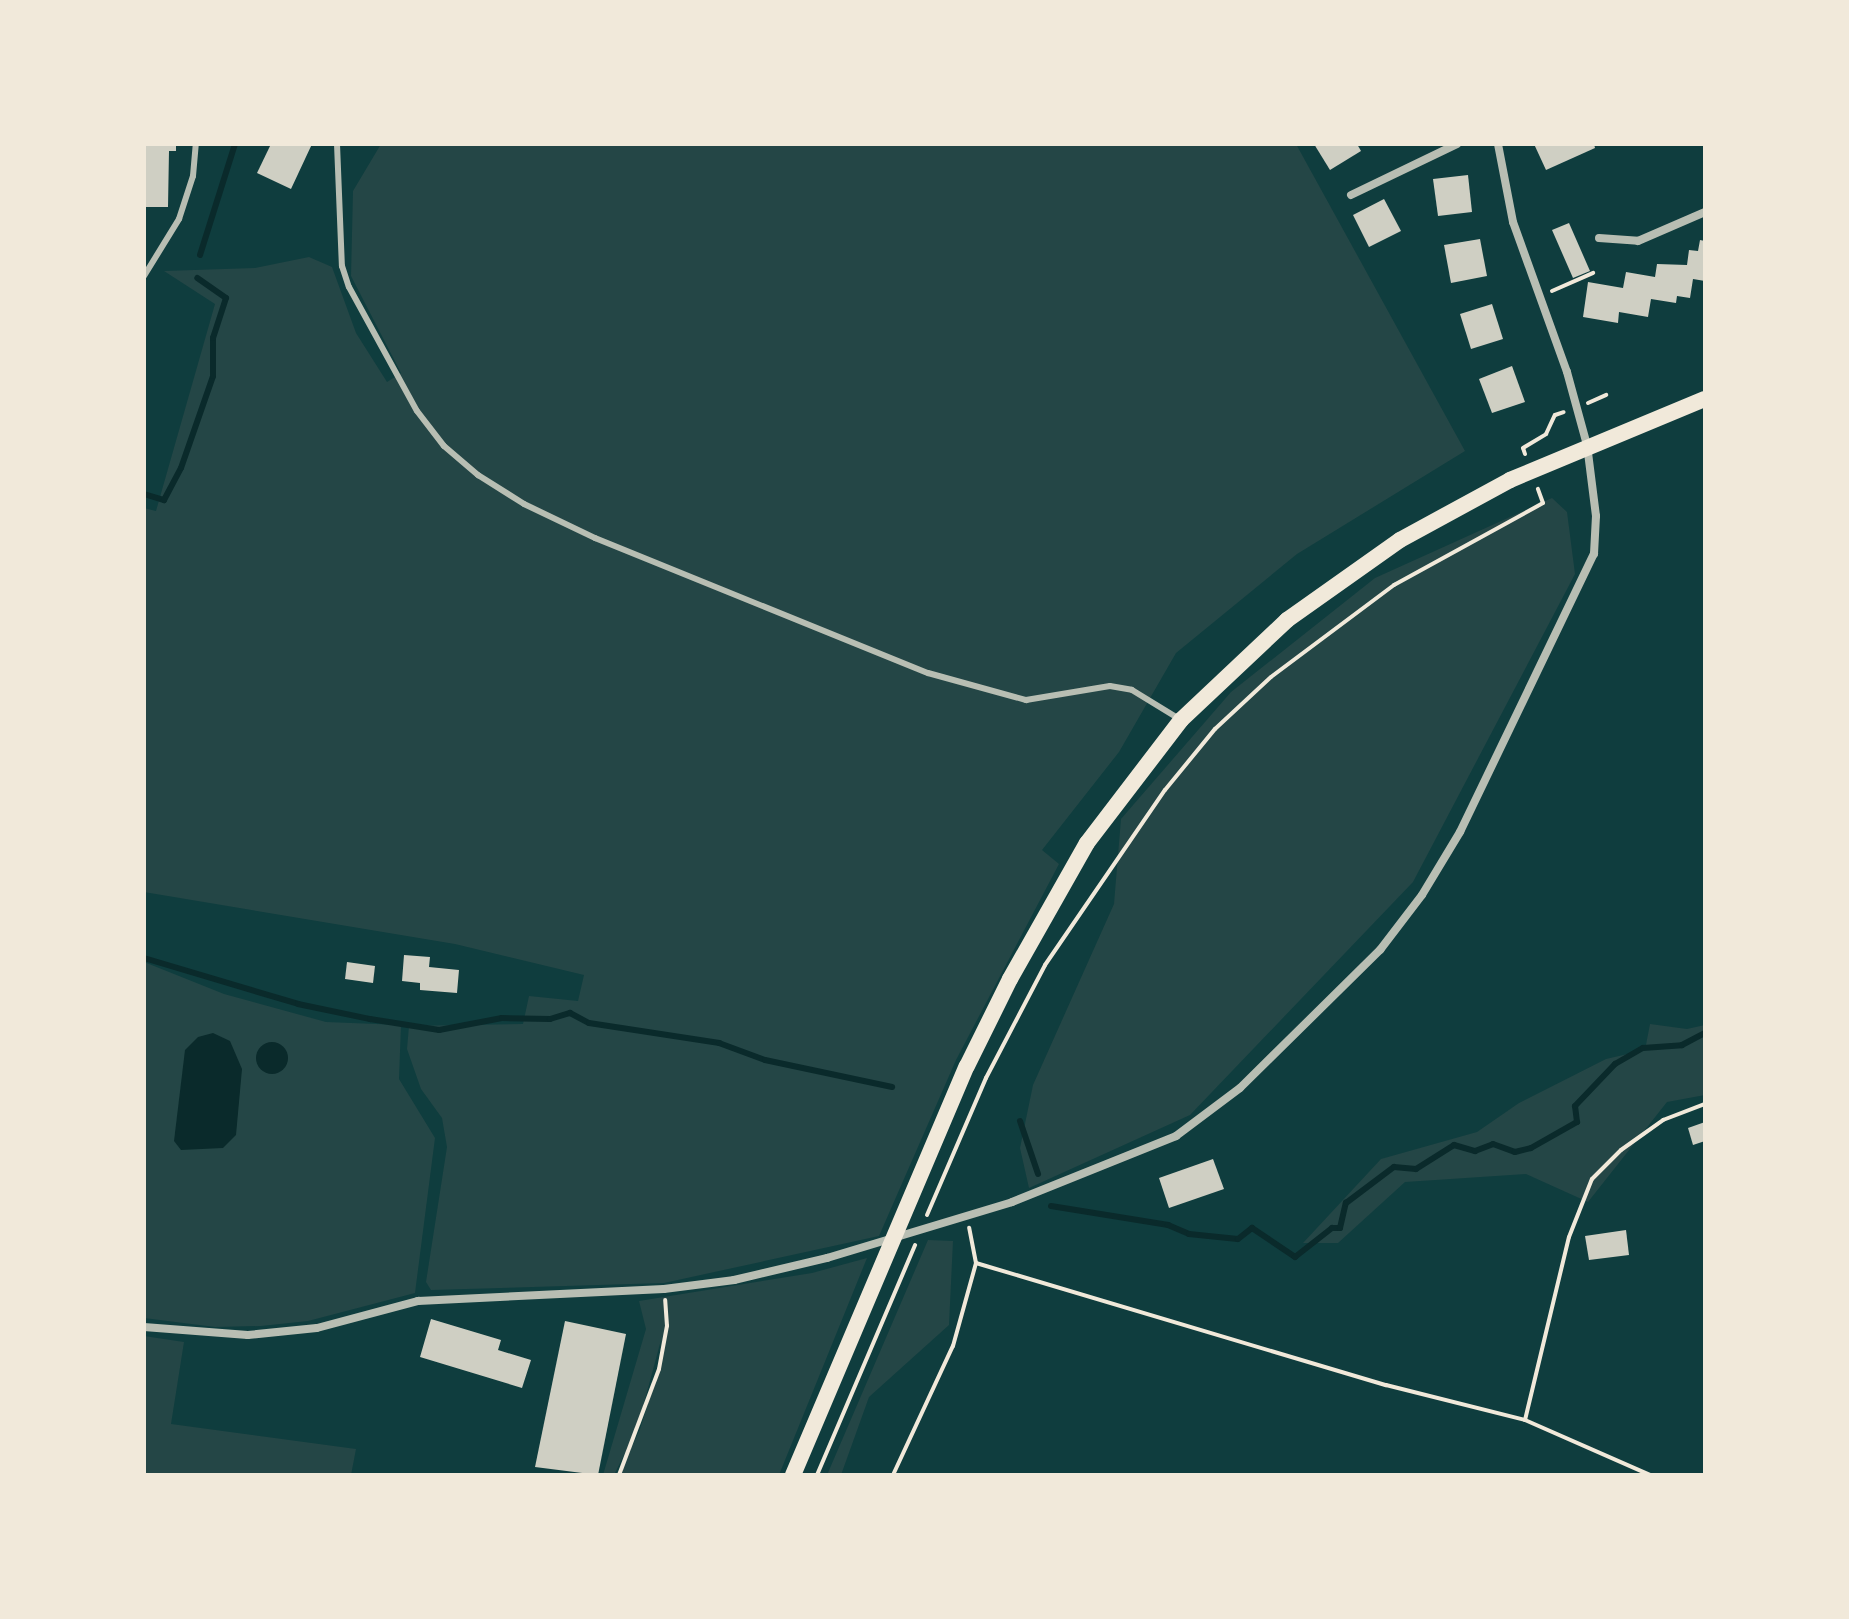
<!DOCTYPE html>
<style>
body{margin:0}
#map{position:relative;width:1849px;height:1619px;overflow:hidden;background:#0f3d3e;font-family:"Nunito Sans",sans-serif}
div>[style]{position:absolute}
.green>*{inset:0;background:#244646}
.water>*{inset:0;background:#0a2a2b}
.round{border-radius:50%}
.stream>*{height:6px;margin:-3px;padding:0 3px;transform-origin:3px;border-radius:3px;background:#0a2a2b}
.building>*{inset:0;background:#cfcfc3}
.path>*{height:4px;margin:-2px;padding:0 2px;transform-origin:2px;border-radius:2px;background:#f1e9da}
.service>*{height:6px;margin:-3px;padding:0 3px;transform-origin:3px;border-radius:3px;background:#b8beb3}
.minor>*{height:8px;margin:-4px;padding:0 4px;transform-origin:4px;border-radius:4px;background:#b8beb3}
.secondary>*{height:16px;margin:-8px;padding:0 8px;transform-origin:8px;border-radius:8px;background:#f1e9da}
span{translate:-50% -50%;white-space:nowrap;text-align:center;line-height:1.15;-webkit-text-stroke:6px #f1e9da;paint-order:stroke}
.frame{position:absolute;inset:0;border:146px solid #f1e9da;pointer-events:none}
</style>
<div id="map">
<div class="green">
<i style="clip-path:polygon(381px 144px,1296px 144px,1465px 451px,1297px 554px,1176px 653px,1119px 752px,1042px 850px,1059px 864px,956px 1060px,879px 1236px,664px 1283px,431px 1290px,426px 1282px,447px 1147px,442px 1118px,421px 1089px,407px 1049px,409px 1026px,523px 1024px,529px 996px,578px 1001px,584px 975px,455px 944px,144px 892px,144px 508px,156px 511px,215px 304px,164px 271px,255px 268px,309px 257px,332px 267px,356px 333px,387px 382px,401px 373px,351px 276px,353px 191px)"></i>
<i style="clip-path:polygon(1552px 498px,1567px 512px,1575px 574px,1413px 882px,1190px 1115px,1029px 1188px,1020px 1148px,1033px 1085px,1114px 904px,1121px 819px,1231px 692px,1375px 578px)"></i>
<i style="clip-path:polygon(144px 962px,224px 994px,326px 1022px,401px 1025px,399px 1079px,435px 1138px,415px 1293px,308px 1321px,261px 1326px,215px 1327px,144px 1318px)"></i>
<i style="clip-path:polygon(1650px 1024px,1687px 1029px,1705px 1025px,1705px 1095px,1667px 1102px,1588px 1202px,1526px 1174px,1405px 1182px,1338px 1243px,1303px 1243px,1381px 1159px,1477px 1132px,1519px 1103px,1606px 1059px,1645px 1050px)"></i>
<i style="clip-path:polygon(928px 1240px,953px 1241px,949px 1325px,869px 1397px,841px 1475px,827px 1475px)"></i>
<i style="clip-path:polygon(867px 1258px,779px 1475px,619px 1475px,640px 1429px,659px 1369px,661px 1340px,637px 1429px,614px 1475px,603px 1475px,646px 1329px,639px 1301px,812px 1273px)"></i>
<i style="clip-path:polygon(144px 1336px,184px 1342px,171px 1424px,356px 1449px,351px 1475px,144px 1475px)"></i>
</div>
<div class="water">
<i style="clip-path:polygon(213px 1033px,230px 1041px,242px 1069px,236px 1135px,223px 1148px,181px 1150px,174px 1141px,185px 1050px,198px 1037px)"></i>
<i class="round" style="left:256px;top:1042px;width:32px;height:32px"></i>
</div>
<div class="stream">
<i style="left:200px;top:255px;width:116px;rotate:-72.5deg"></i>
<i style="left:144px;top:494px;width:21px;rotate:17deg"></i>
<i style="left:164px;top:500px;width:36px;rotate:-62deg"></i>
<i style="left:181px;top:468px;width:97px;rotate:-70.8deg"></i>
<i style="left:213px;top:376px;width:38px;rotate:-90deg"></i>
<i style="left:213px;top:338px;width:42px;rotate:-72deg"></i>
<i style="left:226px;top:298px;width:35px;rotate:-145deg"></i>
<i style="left:144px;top:958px;width:161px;rotate:16.6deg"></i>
<i style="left:298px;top:1004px;width:74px;rotate:11.8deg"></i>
<i style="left:370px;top:1019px;width:70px;rotate:9.1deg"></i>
<i style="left:439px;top:1030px;width:64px;rotate:-10.8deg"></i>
<i style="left:502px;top:1018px;width:48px;rotate:1.2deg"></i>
<i style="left:550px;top:1019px;width:21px;rotate:-17deg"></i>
<i style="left:570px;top:1013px;width:21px;rotate:28deg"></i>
<i style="left:589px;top:1023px;width:132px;rotate:8.7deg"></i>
<i style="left:719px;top:1043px;width:49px;rotate:20.3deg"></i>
<i style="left:765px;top:1060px;width:130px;rotate:12deg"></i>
<i style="left:1020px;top:1121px;width:56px;rotate:71.2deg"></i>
<i style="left:1051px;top:1206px;width:119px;rotate:9.2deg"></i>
<i style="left:1168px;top:1225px;width:23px;rotate:23deg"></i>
<i style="left:1189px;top:1234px;width:49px;rotate:5.8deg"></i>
<i style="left:1238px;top:1239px;width:18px;rotate:-38deg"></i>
<i style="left:1252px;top:1228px;width:52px;rotate:34deg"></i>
<i style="left:1295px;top:1257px;width:47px;rotate:-38.1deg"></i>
<i style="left:1332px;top:1228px;width:8px"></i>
<i style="left:1340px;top:1228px;width:26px;rotate:-77deg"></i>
<i style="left:1346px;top:1203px;width:60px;rotate:-36.9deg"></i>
<i style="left:1394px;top:1167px;width:22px;rotate:5deg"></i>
<i style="left:1416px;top:1169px;width:45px;rotate:-32.3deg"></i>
<i style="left:1454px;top:1145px;width:22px;rotate:16deg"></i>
<i style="left:1475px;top:1151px;width:19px;rotate:-21deg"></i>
<i style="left:1493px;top:1144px;width:23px;rotate:20deg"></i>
<i style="left:1515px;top:1152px;width:16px;rotate:-14deg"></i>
<i style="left:1531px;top:1148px;width:53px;rotate:-29.5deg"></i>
<i style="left:1577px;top:1122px;width:16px;rotate:-97deg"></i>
<i style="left:1575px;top:1106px;width:58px;rotate:-46.4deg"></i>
<i style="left:1615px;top:1064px;width:32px;rotate:-30deg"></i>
<i style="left:1643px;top:1048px;width:39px;rotate:-4deg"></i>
<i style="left:1682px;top:1045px;width:26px;rotate:-28deg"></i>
</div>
<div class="building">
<i style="clip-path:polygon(144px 144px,176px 144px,176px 151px,169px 151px,168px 207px,144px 207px)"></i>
<i style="clip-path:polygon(271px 144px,312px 144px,291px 189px,257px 173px)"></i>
<i style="clip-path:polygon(1314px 144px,1357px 144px,1361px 151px,1330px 170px)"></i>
<i style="clip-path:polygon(1534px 144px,1594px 144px,1595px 148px,1546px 170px)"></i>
<i style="clip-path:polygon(1468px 175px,1472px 212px,1438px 216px,1433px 179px)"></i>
<i style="clip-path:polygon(1384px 199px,1401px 231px,1369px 247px,1353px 215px)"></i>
<i style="clip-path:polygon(1569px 223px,1590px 271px,1573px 278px,1552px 230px)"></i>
<i style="clip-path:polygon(1480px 239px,1487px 276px,1451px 283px,1444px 245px)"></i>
<i style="clip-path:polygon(1700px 240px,1705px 241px,1705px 281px,1693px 279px,1690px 298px,1677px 296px,1676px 303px,1651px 299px,1648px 317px,1619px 312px,1618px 323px,1583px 317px,1588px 282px,1623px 288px,1626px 272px,1655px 277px,1657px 264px,1687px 265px,1689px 250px,1698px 251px)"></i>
<i style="clip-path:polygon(1492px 304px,1503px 339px,1471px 349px,1460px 314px)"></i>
<i style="clip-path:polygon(1512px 366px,1525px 402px,1492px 413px,1479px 379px)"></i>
<i style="clip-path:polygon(404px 955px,430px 957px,429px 967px,459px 970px,457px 993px,420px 990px,420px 983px,402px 981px)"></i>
<i style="clip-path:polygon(347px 962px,375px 966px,373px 983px,345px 979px)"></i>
<i style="clip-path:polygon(1705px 1122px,1705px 1141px,1693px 1145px,1688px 1128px)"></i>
<i style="clip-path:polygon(1213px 1159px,1224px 1189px,1169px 1208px,1159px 1178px)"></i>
<i style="clip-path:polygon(1626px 1230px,1629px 1255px,1589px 1260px,1585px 1236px)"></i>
<i style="clip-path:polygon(431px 1319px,501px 1340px,498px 1350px,531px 1360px,522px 1388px,420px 1357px)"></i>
<i style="clip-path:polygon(565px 1321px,626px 1334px,598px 1475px,535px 1467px)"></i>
</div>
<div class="path">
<i style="left:1552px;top:291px;width:45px;rotate:-23.7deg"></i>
<i style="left:1588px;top:403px;width:20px;rotate:-24deg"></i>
<i style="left:1525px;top:454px;width:6px;rotate:-108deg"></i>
<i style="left:1523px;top:448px;width:27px;rotate:-31deg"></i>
<i style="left:1546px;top:434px;width:21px;rotate:-65deg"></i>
<i style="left:1555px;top:415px;width:9px;rotate:-18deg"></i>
<i style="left:927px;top:1215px;width:149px;rotate:-66.7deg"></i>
<i style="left:986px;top:1078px;width:127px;rotate:-62.4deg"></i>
<i style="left:1045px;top:965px;width:212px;rotate:-55.6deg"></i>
<i style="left:1165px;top:790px;width:79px;rotate:-50.7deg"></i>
<i style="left:1215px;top:729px;width:76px;rotate:-42.9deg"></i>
<i style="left:1271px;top:677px;width:154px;rotate:-36.8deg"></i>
<i style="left:1394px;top:585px;width:170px;rotate:-28.8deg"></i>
<i style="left:1543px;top:503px;width:15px;rotate:-110deg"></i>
<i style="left:976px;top:1263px;width:428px;rotate:16.6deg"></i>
<i style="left:1386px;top:1385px;width:143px;rotate:14.1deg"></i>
<i style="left:1525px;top:1420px;width:137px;rotate:23.7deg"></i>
<i style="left:1525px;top:1420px;width:188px;rotate:-76.5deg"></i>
<i style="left:1569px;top:1237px;width:62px;rotate:-68.4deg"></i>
<i style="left:1592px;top:1179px;width:41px;rotate:-45deg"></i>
<i style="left:1621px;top:1150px;width:52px;rotate:-35.5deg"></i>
<i style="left:1663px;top:1120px;width:45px;rotate:-20.9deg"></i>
<i style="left:619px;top:1475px;width:113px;rotate:-69.3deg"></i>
<i style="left:659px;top:1369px;width:44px;rotate:-79.5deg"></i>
<i style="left:667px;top:1326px;width:26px;rotate:-94deg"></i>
<i style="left:817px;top:1475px;width:250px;rotate:-66.9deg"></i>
<i style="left:893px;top:1475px;width:142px;rotate:-65.1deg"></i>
<i style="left:953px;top:1346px;width:86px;rotate:-74.5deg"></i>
<i style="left:976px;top:1263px;width:36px;rotate:-101deg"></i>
</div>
<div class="service">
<i style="left:337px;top:144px;width:122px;rotate:87.7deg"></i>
<i style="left:342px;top:266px;width:22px;rotate:72deg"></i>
<i style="left:349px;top:287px;width:141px;rotate:61.3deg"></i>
<i style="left:417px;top:411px;width:44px;rotate:52.4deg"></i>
<i style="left:444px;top:446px;width:45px;rotate:40.5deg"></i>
<i style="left:478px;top:475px;width:54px;rotate:32.2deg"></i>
<i style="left:524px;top:504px;width:79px;rotate:25.6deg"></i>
<i style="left:595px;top:538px;width:359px;rotate:22.1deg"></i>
<i style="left:928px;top:673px;width:102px;rotate:15.4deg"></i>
<i style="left:1026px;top:700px;width:85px;rotate:-9.5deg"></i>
<i style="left:1110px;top:686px;width:22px;rotate:10deg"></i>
<i style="left:1132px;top:690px;width:57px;rotate:31.5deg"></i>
<i style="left:144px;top:276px;width:67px;rotate:-58.4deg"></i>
<i style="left:179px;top:219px;width:45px;rotate:-72deg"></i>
<i style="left:193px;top:176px;width:32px;rotate:-85deg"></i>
</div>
<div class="minor">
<i style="left:1351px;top:195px;width:118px;rotate:-25.7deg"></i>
<i style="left:1599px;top:238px;width:39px;rotate:4deg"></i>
<i style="left:1638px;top:241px;width:73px;rotate:-23.4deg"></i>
<i style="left:144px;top:1327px;width:104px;rotate:4.4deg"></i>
<i style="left:248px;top:1335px;width:69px;rotate:-5.8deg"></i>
<i style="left:317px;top:1328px;width:105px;rotate:-15deg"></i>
<i style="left:418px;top:1301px;width:246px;rotate:-2.8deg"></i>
<i style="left:664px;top:1289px;width:71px;rotate:-7.3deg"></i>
<i style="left:734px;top:1280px;width:96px;rotate:-13.3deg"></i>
<i style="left:827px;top:1258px;width:193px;rotate:-16.8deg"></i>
<i style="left:1012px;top:1202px;width:177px;rotate:-21.9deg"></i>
<i style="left:1176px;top:1136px;width:80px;rotate:-36.9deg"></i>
<i style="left:1240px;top:1088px;width:197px;rotate:-44.6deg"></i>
<i style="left:1380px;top:950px;width:69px;rotate:-52.6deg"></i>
<i style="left:1422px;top:895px;width:74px;rotate:-58.9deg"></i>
<i style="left:1460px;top:832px;width:309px;rotate:-64.3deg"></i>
<i style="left:1594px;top:554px;width:38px;rotate:-87deg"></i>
<i style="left:1596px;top:516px;width:72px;rotate:-97.2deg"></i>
<i style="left:1587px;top:445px;width:76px;rotate:-105.3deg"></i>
<i style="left:1567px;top:372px;width:159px;rotate:-109.8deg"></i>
<i style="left:1513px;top:222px;width:79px;rotate:-100.9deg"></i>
</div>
<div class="secondary">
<i style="left:793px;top:1475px;width:444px;rotate:-67deg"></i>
<i style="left:967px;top:1066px;width:97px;rotate:-63.7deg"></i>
<i style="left:1010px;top:979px;width:156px;rotate:-60.5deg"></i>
<i style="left:1087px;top:843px;width:155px;rotate:-52.6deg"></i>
<i style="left:1181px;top:720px;width:146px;rotate:-43.3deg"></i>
<i style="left:1287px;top:620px;width:138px;rotate:-35.3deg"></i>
<i style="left:1400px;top:540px;width:125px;rotate:-28.6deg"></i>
<i style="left:1510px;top:480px;width:211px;rotate:-22.6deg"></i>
</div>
<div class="frame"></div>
</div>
